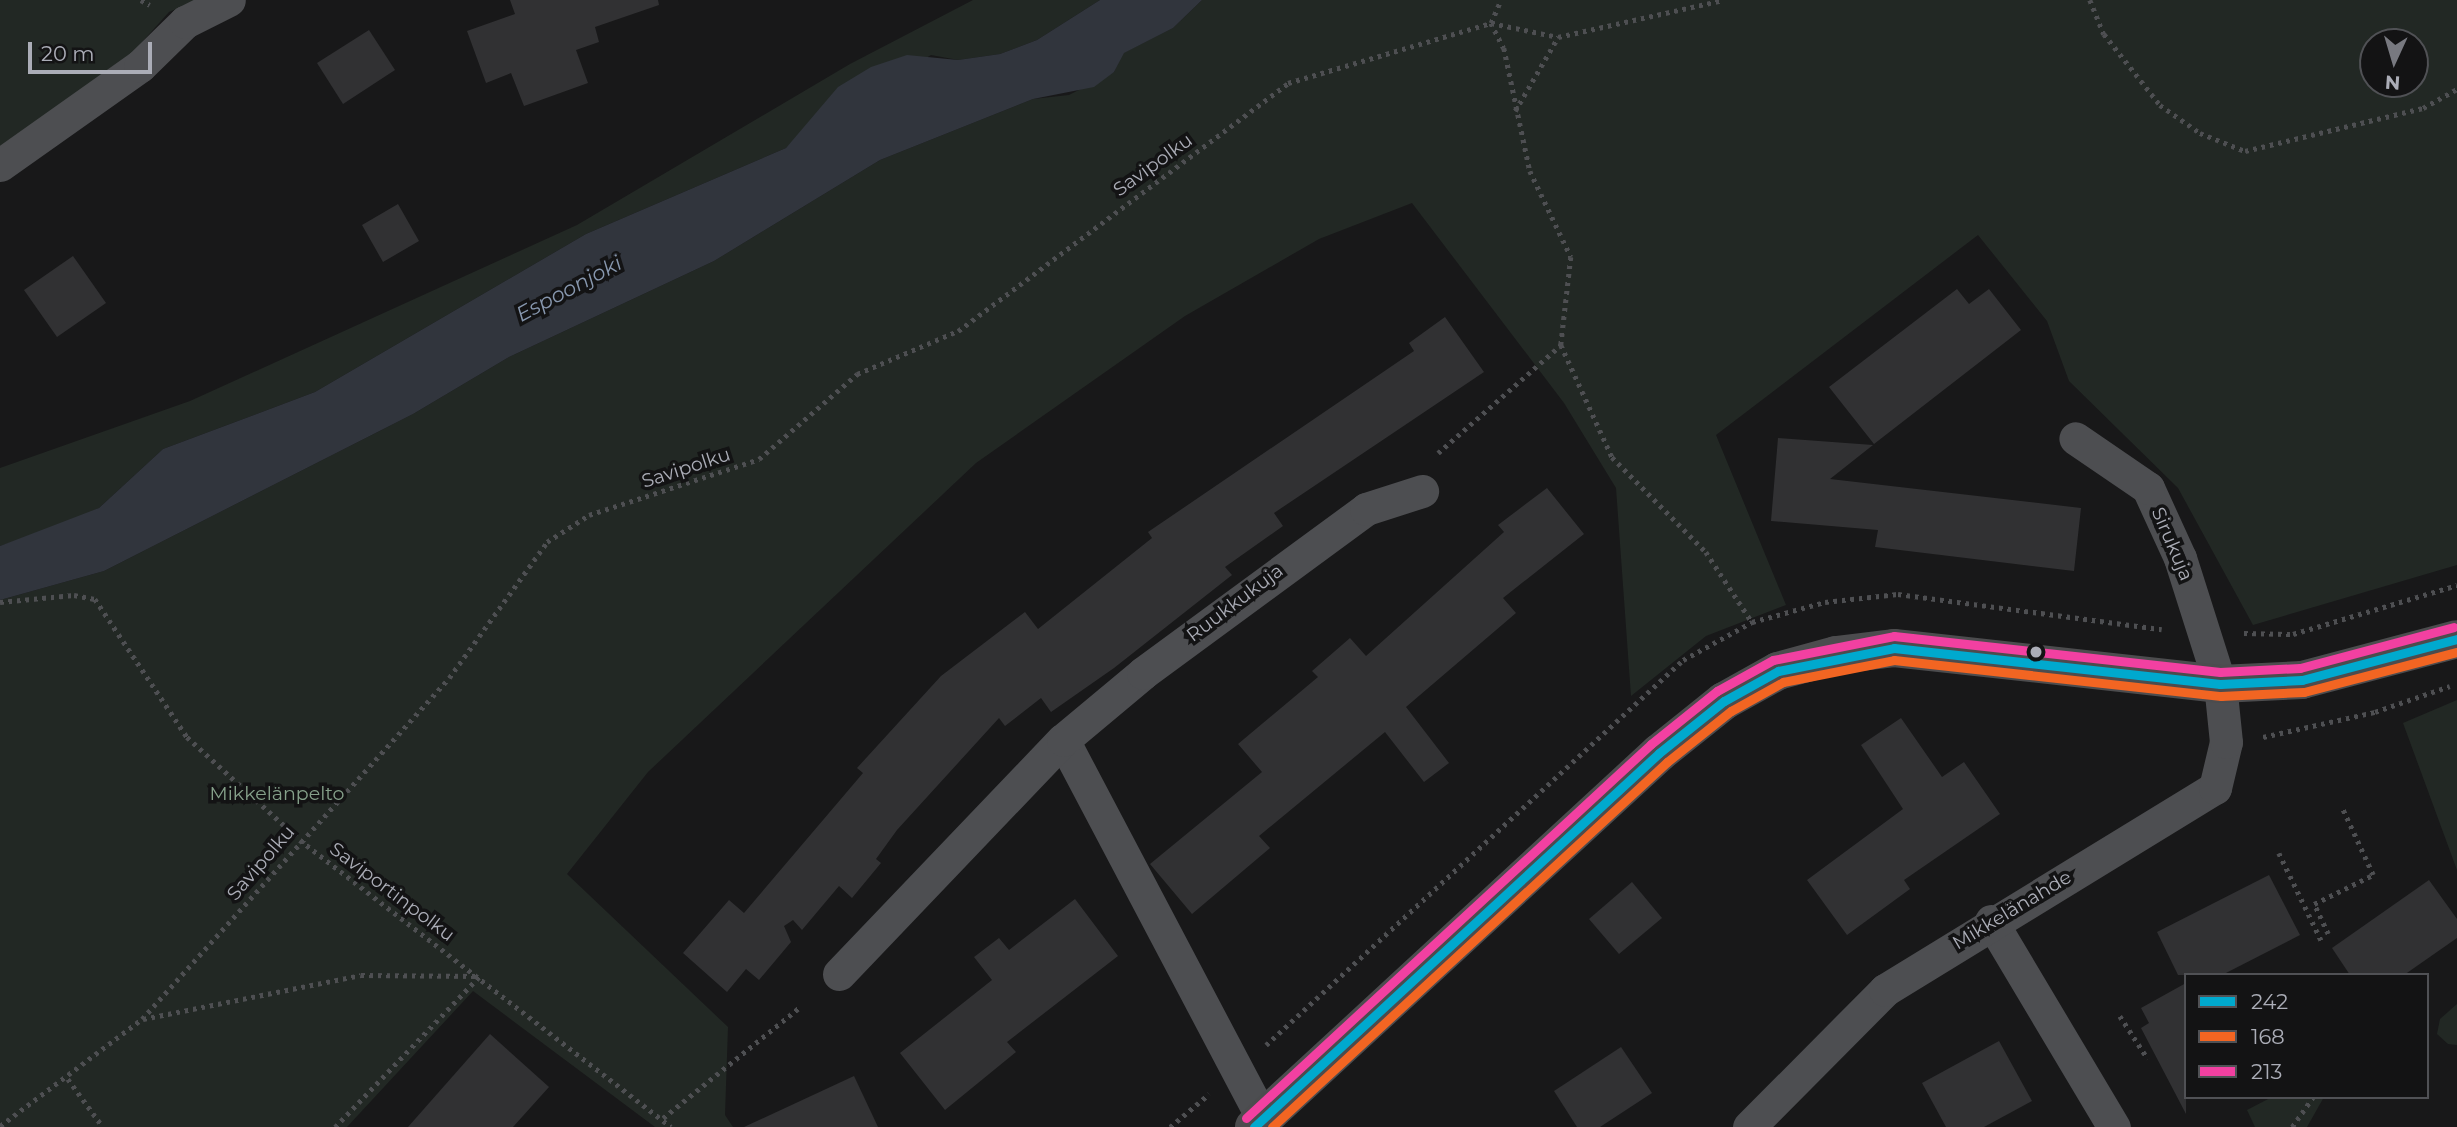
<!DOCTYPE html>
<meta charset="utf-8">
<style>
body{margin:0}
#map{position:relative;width:2457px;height:1127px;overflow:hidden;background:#181819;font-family:Montserrat,sans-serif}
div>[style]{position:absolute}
.green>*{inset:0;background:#222824}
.water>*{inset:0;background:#31353d}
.building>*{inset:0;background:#313133}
.path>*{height:4.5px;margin-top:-2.25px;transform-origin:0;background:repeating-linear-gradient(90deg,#4e4f52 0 3.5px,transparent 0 8.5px)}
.minor>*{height:33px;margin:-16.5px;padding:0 16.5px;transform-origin:16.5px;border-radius:16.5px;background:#4d4e51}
.secondary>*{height:38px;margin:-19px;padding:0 19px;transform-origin:19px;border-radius:19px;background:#4c4c4e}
.bus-1>*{height:9px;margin:-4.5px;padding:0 4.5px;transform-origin:4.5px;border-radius:4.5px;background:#00a9ce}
.bus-2>*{height:9px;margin:-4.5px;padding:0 4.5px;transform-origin:4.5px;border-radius:4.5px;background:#f26522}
.bus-3>*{height:9px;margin:-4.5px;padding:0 4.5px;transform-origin:4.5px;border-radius:4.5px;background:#f240a1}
.dots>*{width:19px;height:19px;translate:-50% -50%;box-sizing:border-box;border:4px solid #131314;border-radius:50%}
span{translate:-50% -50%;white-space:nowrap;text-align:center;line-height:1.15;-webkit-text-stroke:7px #131314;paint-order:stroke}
.street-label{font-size:19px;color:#abadb7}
.park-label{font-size:19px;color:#85a08a}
.water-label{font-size:21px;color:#8797ae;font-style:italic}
.legend{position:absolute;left:2184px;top:973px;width:245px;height:126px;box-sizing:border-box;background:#131314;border:2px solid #505155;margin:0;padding:9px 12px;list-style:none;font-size:21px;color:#abadb7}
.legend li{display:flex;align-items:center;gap:14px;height:35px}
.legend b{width:35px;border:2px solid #505155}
.north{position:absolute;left:2359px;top:28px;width:70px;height:70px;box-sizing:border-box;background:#131314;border:2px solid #505155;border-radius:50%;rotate:184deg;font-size:19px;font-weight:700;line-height:28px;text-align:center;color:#abadb7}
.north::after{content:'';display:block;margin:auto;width:24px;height:32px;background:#787980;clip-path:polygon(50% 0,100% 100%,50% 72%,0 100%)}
.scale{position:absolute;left:28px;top:42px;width:124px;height:32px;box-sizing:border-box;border:4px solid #abadb7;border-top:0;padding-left:9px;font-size:21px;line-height:24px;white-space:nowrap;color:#abadb7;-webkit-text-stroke:5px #131314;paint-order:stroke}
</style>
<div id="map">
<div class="green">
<i style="clip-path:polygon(0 0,198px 0,169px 12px,118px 69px,0 150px)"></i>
<i style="clip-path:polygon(973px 0,1100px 0,1037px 40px,1000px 54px,958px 60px,931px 55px,804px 130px,786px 148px,586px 234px,315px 392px,163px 449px,99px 508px,76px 521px,0 546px,0 468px,190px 401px,577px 225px,850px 64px)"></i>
<i style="clip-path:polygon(evenodd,1202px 0,2457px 0,2457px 565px,2253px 625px,2178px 488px,2069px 381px,2047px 321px,1978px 235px,1716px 435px,1786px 605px,1706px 636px,1631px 696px,1616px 488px,1564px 403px,1412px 203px,1319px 239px,1185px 316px,976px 463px,648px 772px,567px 874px,728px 1027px,725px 1115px,733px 1127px,655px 1127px,473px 991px,347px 1127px,0 1127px,0 600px,104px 571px,413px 414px,509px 357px,714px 261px,880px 160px,1033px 99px,1069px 95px,1114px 72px,1123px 53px,1173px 28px,1202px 0,2373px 42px,2415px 42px,2415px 84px,2373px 84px,2373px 42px)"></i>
<i style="clip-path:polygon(2457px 700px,2457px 870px,2403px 723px)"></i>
<i style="clip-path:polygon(2457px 1004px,2457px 1045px,2448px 1044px,2437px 1034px,2440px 1019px)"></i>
<i style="clip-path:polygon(2272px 1097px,2324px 1097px,2307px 1127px,2255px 1127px,2247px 1110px)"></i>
</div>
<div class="water">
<i style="clip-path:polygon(1100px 0,1202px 0,1173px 28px,1124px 53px,1114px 72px,1094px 87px,1033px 99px,880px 160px,714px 261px,509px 357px,413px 414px,104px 571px,0 600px,0 546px,99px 508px,163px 449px,315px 392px,586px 234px,786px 148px,838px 87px,871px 67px,907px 55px,958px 60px,1000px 54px,1037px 40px)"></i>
</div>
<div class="building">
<i style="clip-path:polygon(510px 0,658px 0,659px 5px,595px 27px,599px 42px,576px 50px,588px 83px,524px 106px,511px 73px,486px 83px,467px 31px,515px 14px)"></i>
<i style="clip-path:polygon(369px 30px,395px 70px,343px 104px,317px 63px)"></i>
<i style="clip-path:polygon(398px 204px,419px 241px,383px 262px,362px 225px)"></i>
<i style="clip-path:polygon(73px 256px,106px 303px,57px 337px,24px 290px)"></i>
<i style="clip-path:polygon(1957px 289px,1969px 304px,1989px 289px,2021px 330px,1874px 444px,1829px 387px)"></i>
<i style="clip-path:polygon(1445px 317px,1484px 372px,1274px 513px,1283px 526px,1225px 567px,1232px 575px,1114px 668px,1051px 712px,1041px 698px,1005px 726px,999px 718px,897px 830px,876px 859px,881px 863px,852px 898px,839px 886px,802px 930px,793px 920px,784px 926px,791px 942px,759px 980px,746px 969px,727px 992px,683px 953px,729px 900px,744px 913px,863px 773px,857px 768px,941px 676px,1025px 612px,1038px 629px,1152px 538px,1148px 532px,1414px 351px,1409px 343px)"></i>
<i style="clip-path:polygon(1778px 438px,1873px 445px,1830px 479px,2081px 508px,2074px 571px,1875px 547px,1878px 530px,1771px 521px)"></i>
<i style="clip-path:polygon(1547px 488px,1584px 534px,1503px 598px,1516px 613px,1406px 707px,1449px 763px,1424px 782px,1385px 732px,1259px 836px,1270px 848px,1192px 914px,1150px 864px,1262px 772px,1238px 744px,1318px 677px,1312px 671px,1350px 638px,1366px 656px,1504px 532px,1498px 525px)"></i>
<i style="clip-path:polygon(1901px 718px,1942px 777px,1964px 762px,2000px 814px,1904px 880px,1910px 889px,1847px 935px,1807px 880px,1903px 809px,1861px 745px)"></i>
<i style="clip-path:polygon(2269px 875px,2300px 935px,2222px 975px,2178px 975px,2157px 932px)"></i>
<i style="clip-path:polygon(2429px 880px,2457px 919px,2457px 938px,2404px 975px,2350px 975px,2332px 948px)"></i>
<i style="clip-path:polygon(1632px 882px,1662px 918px,1619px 954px,1589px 919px)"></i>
<i style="clip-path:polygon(1075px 899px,1118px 956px,1007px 1042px,1016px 1052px,945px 1110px,900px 1053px,992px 980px,974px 957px,999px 938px,1009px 950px)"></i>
<i style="clip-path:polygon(2186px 983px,2186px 1114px,2141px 1028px,2149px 1023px,2141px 1008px)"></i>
<i style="clip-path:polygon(490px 1034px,549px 1087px,513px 1127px,408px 1127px)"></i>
<i style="clip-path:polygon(1999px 1041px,2032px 1101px,1984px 1127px,1946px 1127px,1922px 1083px)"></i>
<i style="clip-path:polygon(1621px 1047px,1652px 1093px,1600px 1127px,1577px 1127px,1554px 1091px)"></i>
<i style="clip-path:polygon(854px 1076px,878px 1127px,744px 1127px)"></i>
</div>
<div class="path">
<i style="left:141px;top:0;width:10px;rotate:29deg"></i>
<i style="left:2090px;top:0;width:37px;rotate:68deg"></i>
<i style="left:2104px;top:34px;width:90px;rotate:51.7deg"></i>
<i style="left:2160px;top:105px;width:49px;rotate:35deg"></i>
<i style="left:2200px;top:133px;width:48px;rotate:21.8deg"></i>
<i style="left:2245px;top:151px;width:183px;rotate:-13.6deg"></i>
<i style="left:2423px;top:108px;width:39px;rotate:-29deg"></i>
<i style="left:1491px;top:23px;width:28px;rotate:63deg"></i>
<i style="left:1504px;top:48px;width:126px;rotate:78.1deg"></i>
<i style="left:1530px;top:171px;width:95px;rotate:64.5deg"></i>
<i style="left:1571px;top:257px;width:89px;rotate:96.5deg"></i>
<i style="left:1561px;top:345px;width:123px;rotate:65.5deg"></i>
<i style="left:1612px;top:457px;width:134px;rotate:45.3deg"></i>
<i style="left:1706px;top:552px;width:84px;rotate:56.7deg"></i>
<i style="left:1491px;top:23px;width:25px;rotate:-67deg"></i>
<i style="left:1515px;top:111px;width:86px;rotate:-59.8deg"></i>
<i style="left:1558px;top:37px;width:169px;rotate:-12.6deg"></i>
<i style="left:1438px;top:453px;width:164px;rotate:-41.3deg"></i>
<i style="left:0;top:602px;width:74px;rotate:-5.4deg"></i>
<i style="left:74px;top:595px;width:21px;rotate:11deg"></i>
<i style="left:95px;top:599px;width:166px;rotate:56.3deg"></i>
<i style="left:187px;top:737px;width:153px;rotate:42.3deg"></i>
<i style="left:300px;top:840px;width:469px;rotate:37.7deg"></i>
<i style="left:2244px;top:633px;width:49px;rotate:1.2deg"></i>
<i style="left:2293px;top:634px;width:171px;rotate:-16.6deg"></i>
<i style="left:2263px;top:737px;width:115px;rotate:-12.6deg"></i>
<i style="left:2375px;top:712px;width:79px;rotate:-19.1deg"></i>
<i style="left:2279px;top:853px;width:97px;rotate:64.2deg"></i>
<i style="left:2328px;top:934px;width:33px;rotate:-115deg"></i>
<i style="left:2314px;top:904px;width:66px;rotate:-26.2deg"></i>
<i style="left:2373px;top:875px;width:72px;rotate:-114.8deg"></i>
<i style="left:2120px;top:1016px;width:51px;rotate:56.9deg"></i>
<i style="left:143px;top:1019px;width:222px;rotate:-11.4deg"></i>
<i style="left:361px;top:975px;width:118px;rotate:0.5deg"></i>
<i style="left:1266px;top:1045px;width:568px;rotate:-42.72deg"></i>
<i style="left:1683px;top:660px;width:79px;rotate:-28.8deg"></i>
<i style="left:1752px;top:622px;width:76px;rotate:-15.3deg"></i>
<i style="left:1825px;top:602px;width:73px;rotate:-6.3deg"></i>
<i style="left:1898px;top:594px;width:266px;rotate:7.6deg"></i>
<i style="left:68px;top:1079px;width:59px;rotate:53.9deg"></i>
<i style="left:663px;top:1118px;width:175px;rotate:-39deg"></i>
<i style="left:0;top:1126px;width:178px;rotate:-37deg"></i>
<i style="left:142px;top:1019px;width:459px;rotate:-48deg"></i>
<i style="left:449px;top:678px;width:168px;rotate:-54.2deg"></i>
<i style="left:547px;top:542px;width:50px;rotate:-32.7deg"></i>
<i style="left:589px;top:515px;width:179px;rotate:-18.2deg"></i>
<i style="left:759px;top:459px;width:130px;rotate:-40.9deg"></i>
<i style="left:857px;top:374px;width:110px;rotate:-23.1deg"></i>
<i style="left:958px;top:331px;width:413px;rotate:-36.9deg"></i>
<i style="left:1288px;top:83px;width:212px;rotate:-16.5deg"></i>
<i style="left:1491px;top:23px;width:68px;rotate:11.8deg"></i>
<i style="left:335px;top:1127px;width:209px;rotate:-46.2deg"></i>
<i style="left:1170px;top:1127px;width:51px;rotate:-40.2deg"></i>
<i style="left:2292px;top:1127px;width:37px;rotate:-55deg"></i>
</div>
<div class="minor">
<i style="left:0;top:165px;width:171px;rotate:-35.3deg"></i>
<i style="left:140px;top:66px;width:63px;rotate:-44.4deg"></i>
<i style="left:185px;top:22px;width:49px;rotate:-26.6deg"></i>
<i style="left:1063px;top:740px;width:429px;rotate:62.2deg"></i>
<i style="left:1991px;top:921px;width:240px;rotate:59.2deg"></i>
<i style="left:839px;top:974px;width:324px;rotate:-46.3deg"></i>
<i style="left:1063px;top:740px;width:104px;rotate:-39.9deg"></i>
<i style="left:1143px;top:673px;width:277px;rotate:-36.3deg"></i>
<i style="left:1366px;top:509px;width:59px;rotate:-17.8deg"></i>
<i style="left:1749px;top:1127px;width:193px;rotate:-45.2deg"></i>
<i style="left:1885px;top:990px;width:387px;rotate:-31.5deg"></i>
<i style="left:2215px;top:788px;width:47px;rotate:-76.6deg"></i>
<i style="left:2226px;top:742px;width:58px;rotate:-95.9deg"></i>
<i style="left:2220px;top:684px;width:132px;rotate:-107.6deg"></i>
<i style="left:2180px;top:558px;width:77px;rotate:-114.6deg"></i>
<i style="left:2148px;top:488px;width:88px;rotate:-145.6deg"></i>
</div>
<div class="secondary">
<i style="left:1254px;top:1127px;width:551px;rotate:-42.72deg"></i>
<i style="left:1659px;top:753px;width:83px;rotate:-38.7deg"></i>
<i style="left:1724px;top:701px;width:62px;rotate:-29.1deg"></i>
<i style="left:1778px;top:671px;width:60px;rotate:-15.4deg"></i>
<i style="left:1836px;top:655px;width:58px;rotate:-6.9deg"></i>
<i style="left:1894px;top:648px;width:328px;rotate:6.3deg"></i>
<i style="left:2220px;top:684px;width:82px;rotate:-2.8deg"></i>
<i style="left:2302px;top:680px;width:160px;rotate:-14.8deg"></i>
</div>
<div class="bus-1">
<i style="left:1254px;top:1127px;width:551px;rotate:-42.72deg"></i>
<i style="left:1659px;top:753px;width:83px;rotate:-38.7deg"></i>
<i style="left:1724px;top:701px;width:62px;rotate:-29.1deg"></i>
<i style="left:1778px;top:671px;width:118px;rotate:-11.2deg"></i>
<i style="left:1894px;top:648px;width:328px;rotate:6.3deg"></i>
<i style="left:2220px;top:684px;width:82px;rotate:-2.8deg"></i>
<i style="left:2302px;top:680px;width:160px;rotate:-14.8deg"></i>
</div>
<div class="bus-2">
<i style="left:1272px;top:1127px;width:538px;rotate:-42.74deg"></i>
<i style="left:1667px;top:762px;width:82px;rotate:-38.6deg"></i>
<i style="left:1731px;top:711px;width:60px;rotate:-29.1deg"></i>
<i style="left:1783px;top:682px;width:113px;rotate:-11.2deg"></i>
<i style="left:1894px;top:660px;width:329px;rotate:6.3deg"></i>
<i style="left:2221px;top:696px;width:83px;rotate:-2.8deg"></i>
<i style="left:2304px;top:692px;width:158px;rotate:-14.7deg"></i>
</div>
<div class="bus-3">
<i style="left:1246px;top:1118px;width:551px;rotate:-42.72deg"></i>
<i style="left:1651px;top:744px;width:85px;rotate:-38.8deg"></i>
<i style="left:1717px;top:691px;width:64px;rotate:-29deg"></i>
<i style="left:1773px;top:660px;width:123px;rotate:-11.2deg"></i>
<i style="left:1894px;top:636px;width:328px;rotate:6.3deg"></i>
<i style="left:2220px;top:672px;width:80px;rotate:-2.9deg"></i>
<i style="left:2300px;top:668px;width:159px;rotate:-14.9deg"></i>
</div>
<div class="dots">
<i style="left:2036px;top:652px;background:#abadb7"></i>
</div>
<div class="street-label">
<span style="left:1153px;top:165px;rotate:-36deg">Savipolku</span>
<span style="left:686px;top:468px;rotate:-18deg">Savipolku</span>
<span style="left:2172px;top:544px;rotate:67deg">Sirukuja</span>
<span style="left:1235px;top:603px;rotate:-37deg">Ruukkukuja</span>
<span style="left:261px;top:863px;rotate:-49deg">Savipolku</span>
<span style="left:392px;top:892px;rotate:37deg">Saviportinpolku</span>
<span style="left:2012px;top:910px;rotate:-31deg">Mikkelänahde</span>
</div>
<div class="park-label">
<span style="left:277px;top:794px">Mikkelänpelto</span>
</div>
<div class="water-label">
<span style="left:569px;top:289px;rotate:-28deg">Espoonjoki</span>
</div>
<ul class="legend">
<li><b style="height:9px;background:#00a9ce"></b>242</li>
<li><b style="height:9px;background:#f26522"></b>168</li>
<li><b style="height:9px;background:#f240a1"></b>213</li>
</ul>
<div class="north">N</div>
<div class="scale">20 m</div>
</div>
